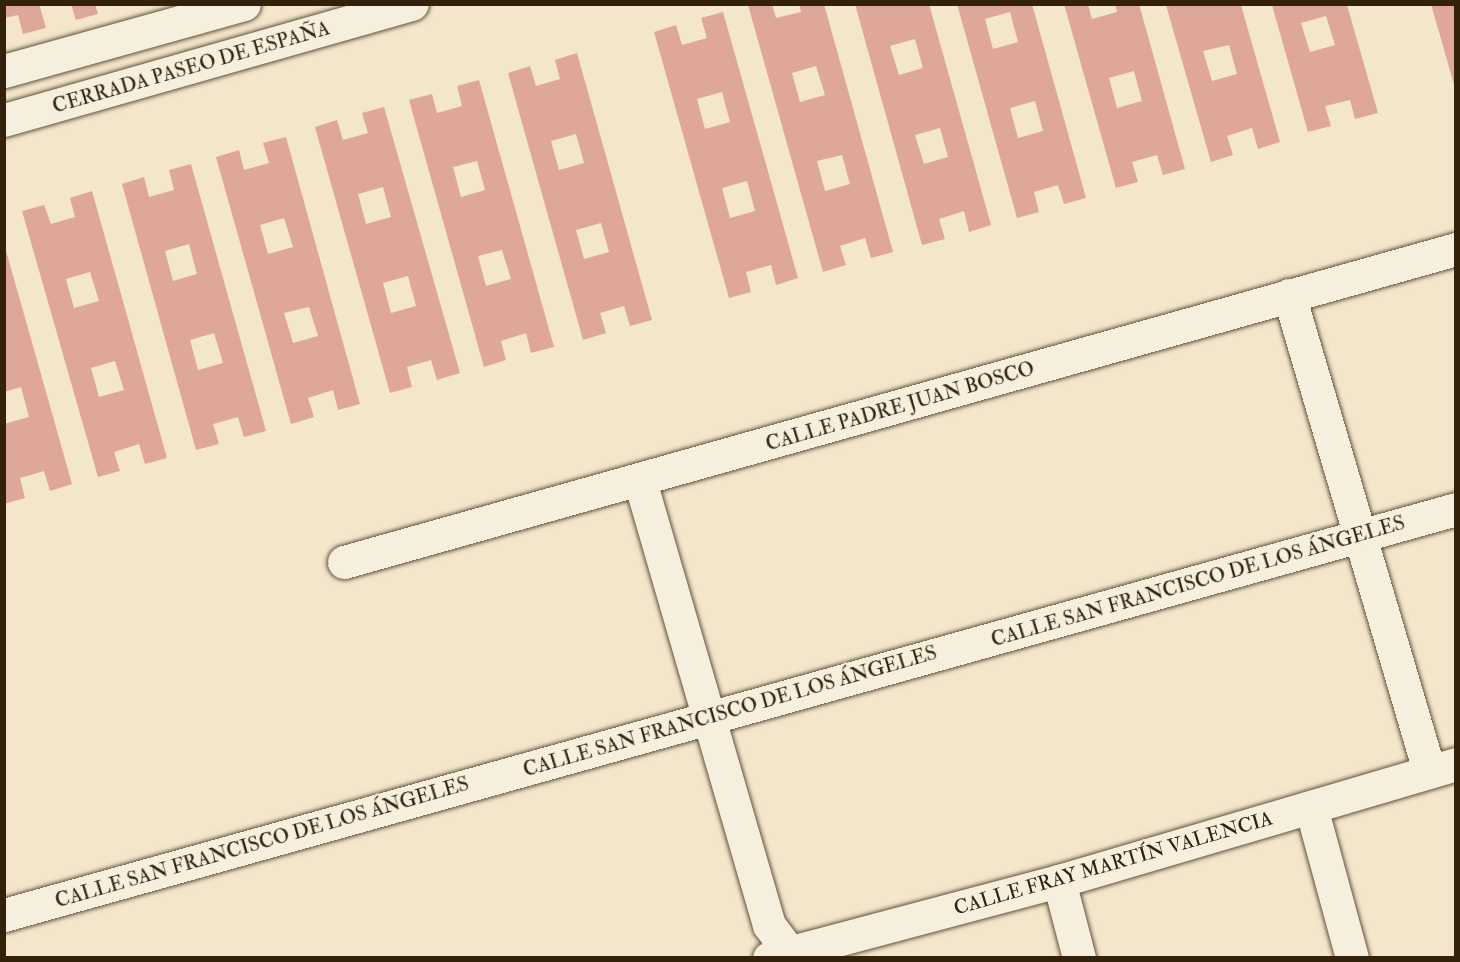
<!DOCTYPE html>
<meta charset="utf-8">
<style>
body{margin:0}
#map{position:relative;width:1460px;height:962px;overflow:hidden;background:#f3e6cb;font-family:"IM FELL Double Pica",serif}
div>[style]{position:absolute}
.building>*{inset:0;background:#dea799}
.roads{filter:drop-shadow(0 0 2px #63523c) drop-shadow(0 0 2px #63523c)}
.minor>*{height:33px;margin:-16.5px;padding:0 16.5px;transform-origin:16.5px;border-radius:16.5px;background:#f7efdd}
span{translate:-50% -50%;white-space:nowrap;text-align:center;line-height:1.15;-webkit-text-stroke:4.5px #f7efdd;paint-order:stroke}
.street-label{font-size:20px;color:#33210c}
.frame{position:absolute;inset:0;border:6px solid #33210c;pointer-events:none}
</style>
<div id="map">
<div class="building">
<i style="clip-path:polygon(4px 4px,39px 4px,46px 28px,23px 34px,18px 15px,4px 18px)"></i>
<i style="clip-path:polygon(71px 4px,95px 4px,98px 14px,76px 20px)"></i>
<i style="clip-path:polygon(evenodd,772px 4px,776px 18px,801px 12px,799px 4px,824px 4px,893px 252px,871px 258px,865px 238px,840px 246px,846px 265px,823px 272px,748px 5px,772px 4px,816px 66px,825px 95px,800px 102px,792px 73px,816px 66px,772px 4px,842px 155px,850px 184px,825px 191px,817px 161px,842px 155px)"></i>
<i style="clip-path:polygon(evenodd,855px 4px,929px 4px,991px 225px,969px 232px,964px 211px,939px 219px,945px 239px,922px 245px,855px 4px,915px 39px,923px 68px,899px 75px,890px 46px,915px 39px,855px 4px,940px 128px,948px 157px,924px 164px,915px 135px,940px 128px)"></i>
<i style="clip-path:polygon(evenodd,957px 4px,1032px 4px,1086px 198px,1064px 204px,1058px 185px,1034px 192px,1039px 212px,1017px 218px,957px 4px,1010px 12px,1018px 42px,993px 49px,985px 19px,1010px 12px,957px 4px,1035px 101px,1043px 131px,1018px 138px,1010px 108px,1035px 101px)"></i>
<i style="clip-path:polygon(evenodd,1064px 4px,1088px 4px,1092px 19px,1117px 12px,1115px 4px,1139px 4px,1185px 169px,1163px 175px,1157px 155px,1132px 162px,1138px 182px,1116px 188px,1064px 4px,1134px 71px,1142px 101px,1117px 108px,1109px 78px,1134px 71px)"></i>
<i style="clip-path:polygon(1431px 4px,1456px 4px,1456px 88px,1455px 88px)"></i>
<i style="clip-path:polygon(evenodd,1166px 5px,1241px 5px,1280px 142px,1258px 149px,1252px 128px,1227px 136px,1233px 155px,1211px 162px,1166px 5px,1229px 45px,1237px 74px,1212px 81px,1203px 51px,1229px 45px)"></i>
<i style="clip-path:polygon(evenodd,1272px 5px,1347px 5px,1378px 113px,1355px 119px,1350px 100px,1325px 106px,1331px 126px,1308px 132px,1272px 5px,1326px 16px,1335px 45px,1310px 52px,1301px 23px,1326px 16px)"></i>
<i style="clip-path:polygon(evenodd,723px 12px,798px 278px,776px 285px,771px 265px,746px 272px,751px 292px,729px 298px,654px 32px,676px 25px,682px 45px,707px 38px,701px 18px,723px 12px,722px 92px,730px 122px,705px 129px,697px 99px,722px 92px,723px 12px,747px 181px,755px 211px,730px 218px,722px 188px,747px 181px)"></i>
<i style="clip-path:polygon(evenodd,577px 53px,652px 320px,630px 326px,624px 306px,600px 313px,606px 333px,583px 340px,508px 73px,530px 66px,536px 86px,560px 79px,555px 60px,577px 53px,576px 134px,584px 163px,559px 170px,551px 141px,576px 134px,577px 53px,601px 223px,609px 252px,584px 259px,576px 230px,601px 223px)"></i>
<i style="clip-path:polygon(evenodd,479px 80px,554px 347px,531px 353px,526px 333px,501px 341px,506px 360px,484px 367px,409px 100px,432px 94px,437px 113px,462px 106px,457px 86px,479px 80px,477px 161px,485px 190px,461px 197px,453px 167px,477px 161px,479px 80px,502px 250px,511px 279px,486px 286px,478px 256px,502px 250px)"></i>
<i style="clip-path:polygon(evenodd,384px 107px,460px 373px,437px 380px,431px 360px,407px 367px,412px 387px,390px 393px,315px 127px,337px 120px,343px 140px,368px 133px,362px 113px,384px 107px,383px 187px,391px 217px,366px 224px,358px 194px,383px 187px,384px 107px,408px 276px,416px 306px,391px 313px,383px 283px,408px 276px)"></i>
<i style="clip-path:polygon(evenodd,286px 137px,360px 404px,338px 410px,333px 390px,308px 398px,314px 417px,291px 424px,216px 157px,239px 150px,244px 170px,269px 163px,263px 143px,286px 137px,284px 218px,293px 247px,268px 254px,260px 225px,284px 218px,286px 137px,309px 307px,318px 336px,293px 343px,284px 313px,309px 307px)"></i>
<i style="clip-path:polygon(evenodd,191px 164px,266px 431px,244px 437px,238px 417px,213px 424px,219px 444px,196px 450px,122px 184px,144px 177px,149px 197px,174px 190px,169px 170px,191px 164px,189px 244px,197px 274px,173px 281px,165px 251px,189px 244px,191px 164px,214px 333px,223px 363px,198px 370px,190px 340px,214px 333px)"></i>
<i style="clip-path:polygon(evenodd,92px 191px,167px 458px,145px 464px,139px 444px,114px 452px,120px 471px,98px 477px,22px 211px,44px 205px,51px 224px,75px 217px,70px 198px,92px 191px,90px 272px,99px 301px,74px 308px,66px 279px,90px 272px,92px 191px,115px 361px,124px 390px,99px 397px,91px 368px,115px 361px)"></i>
<i style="clip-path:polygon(5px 247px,72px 484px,50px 491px,44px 471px,20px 478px,25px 498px,4px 504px,4px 424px,29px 417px,21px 387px,4px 392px)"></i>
</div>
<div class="roads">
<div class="minor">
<i style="left:4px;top:71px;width:249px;rotate:-15.6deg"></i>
<i style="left:4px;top:120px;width:424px;rotate:-15.9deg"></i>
<i style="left:1289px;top:295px;width:496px;rotate:73.6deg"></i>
<i style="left:640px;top:481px;width:462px;rotate:73.8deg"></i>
<i style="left:769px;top:925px;width:41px;rotate:52.9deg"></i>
<i style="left:344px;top:562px;width:1155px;rotate:-15.72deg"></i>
<i style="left:1311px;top:807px;width:156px;rotate:74.8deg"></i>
<i style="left:1059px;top:881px;width:80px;rotate:75.4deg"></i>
<i style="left:4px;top:915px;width:1508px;rotate:-15.62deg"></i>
<i style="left:769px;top:958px;width:300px;rotate:-14.9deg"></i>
<i style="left:1059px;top:881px;width:414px;rotate:-16.4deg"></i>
</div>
</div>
<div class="street-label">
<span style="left:191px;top:67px;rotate:-16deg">CERRADA PASEO DE ESPAÑA</span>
<span style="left:900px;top:406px;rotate:-16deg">CALLE PADRE JUAN BOSCO</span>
<span style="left:1198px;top:581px;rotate:-16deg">CALLE SAN FRANCISCO DE LOS ÁNGELES</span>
<span style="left:730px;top:711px;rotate:-16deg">CALLE SAN FRANCISCO DE LOS ÁNGELES</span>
<span style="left:262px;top:842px;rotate:-16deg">CALLE SAN FRANCISCO DE LOS ÁNGELES</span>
<span style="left:1113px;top:863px;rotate:-16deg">CALLE FRAY MARTÍN VALENCIA</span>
</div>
<div class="frame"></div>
</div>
